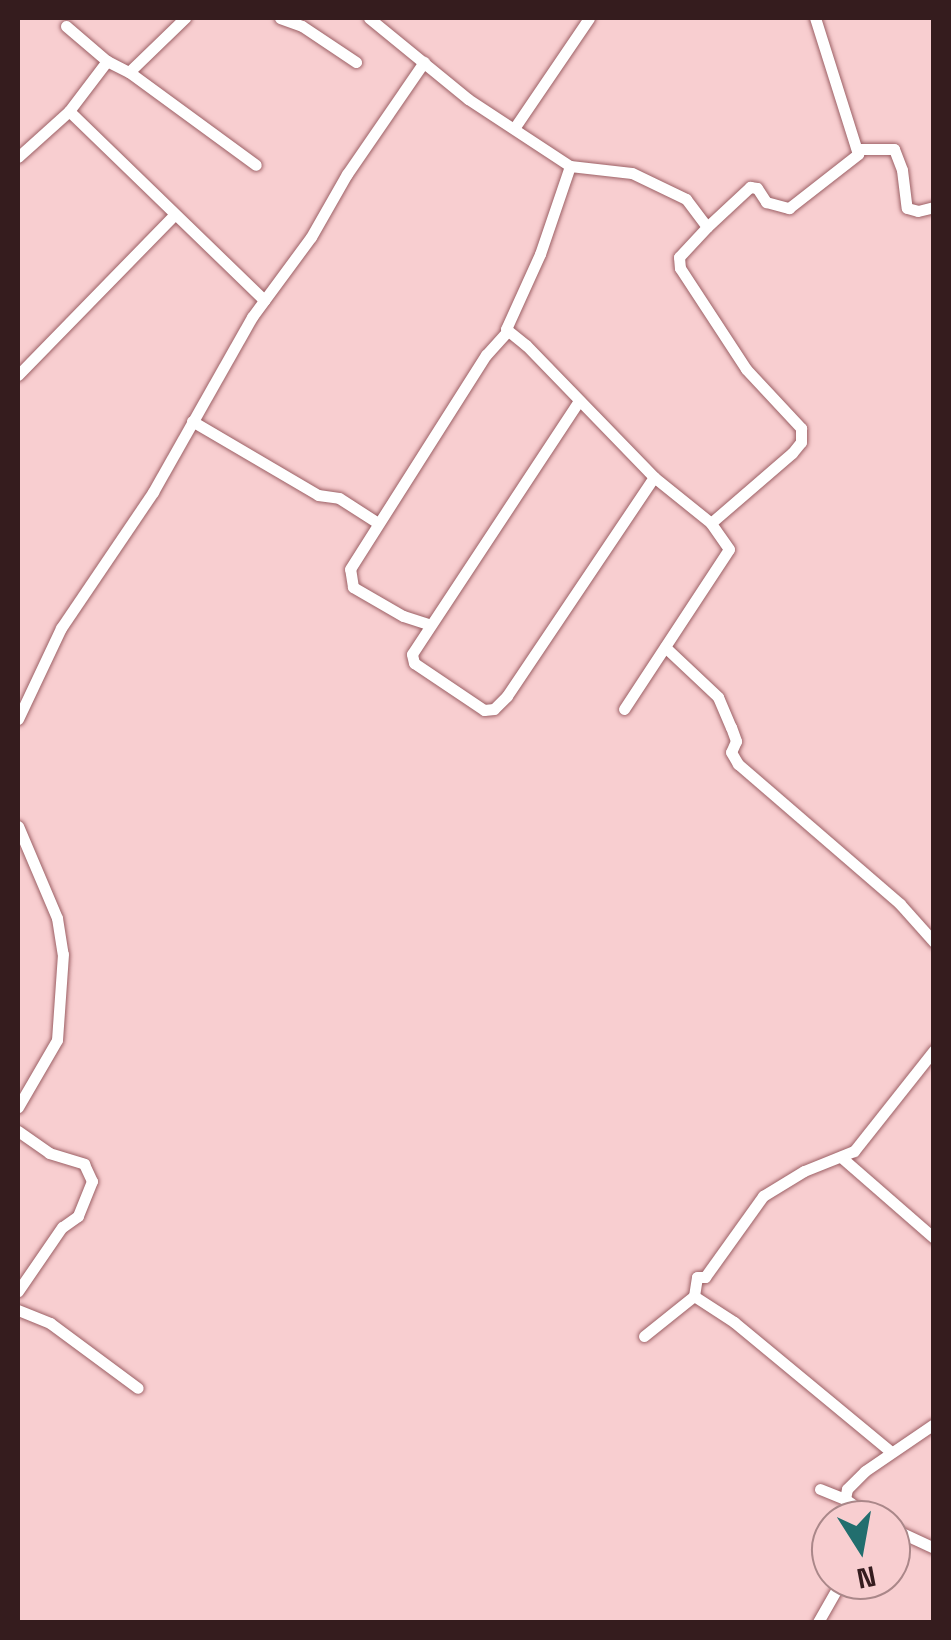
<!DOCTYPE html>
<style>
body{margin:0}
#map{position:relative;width:951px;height:1640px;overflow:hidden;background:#f8ced0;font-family:"Space Grotesk",sans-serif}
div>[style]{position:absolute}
.roads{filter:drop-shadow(0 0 2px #9c6065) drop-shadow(0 0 2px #9c6065)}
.street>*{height:11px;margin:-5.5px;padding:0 5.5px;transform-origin:5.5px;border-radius:5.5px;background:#fff}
span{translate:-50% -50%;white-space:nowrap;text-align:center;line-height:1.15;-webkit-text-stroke:8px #f8ced0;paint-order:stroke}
.frame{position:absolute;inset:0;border:20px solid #351c1e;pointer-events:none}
.north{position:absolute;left:811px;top:1500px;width:100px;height:100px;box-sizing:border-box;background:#f8ced0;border:2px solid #aa8789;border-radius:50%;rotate:169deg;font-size:28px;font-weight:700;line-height:40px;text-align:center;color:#351c1e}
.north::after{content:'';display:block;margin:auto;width:35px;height:45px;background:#226e6e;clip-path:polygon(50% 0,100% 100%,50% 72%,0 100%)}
</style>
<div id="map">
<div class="roads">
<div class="street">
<i style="left:280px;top:18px;width:23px;rotate:20deg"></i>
<i style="left:302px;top:26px;width:65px;rotate:33.7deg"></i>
<i style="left:369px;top:18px;width:128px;rotate:39.3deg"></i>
<i style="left:468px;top:99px;width:122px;rotate:33.3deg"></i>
<i style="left:570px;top:166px;width:93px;rotate:108.8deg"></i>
<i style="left:540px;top:254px;width:82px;rotate:114.4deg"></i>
<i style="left:506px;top:329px;width:26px;rotate:39deg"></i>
<i style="left:526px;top:345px;width:184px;rotate:45.9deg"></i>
<i style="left:654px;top:477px;width:264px;rotate:123.9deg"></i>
<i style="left:507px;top:696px;width:18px;rotate:135deg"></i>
<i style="left:494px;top:709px;width:10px;rotate:174deg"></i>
<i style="left:484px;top:710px;width:84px;rotate:-146.1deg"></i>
<i style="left:414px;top:663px;width:9px;rotate:-103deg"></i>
<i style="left:412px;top:654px;width:303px;rotate:-56.6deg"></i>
<i style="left:66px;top:26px;width:54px;rotate:40.5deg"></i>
<i style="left:107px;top:61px;width:25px;rotate:27deg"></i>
<i style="left:129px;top:72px;width:157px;rotate:36.2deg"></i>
<i style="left:129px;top:72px;width:78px;rotate:-44deg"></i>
<i style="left:69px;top:111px;width:272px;rotate:44.1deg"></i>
<i style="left:515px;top:127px;width:132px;rotate:-55.8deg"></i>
<i style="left:858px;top:149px;width:36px"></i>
<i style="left:894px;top:149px;width:22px;rotate:69deg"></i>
<i style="left:902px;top:170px;width:38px;rotate:83deg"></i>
<i style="left:907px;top:208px;width:11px;rotate:15deg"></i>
<i style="left:918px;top:211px;width:16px;rotate:-14deg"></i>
<i style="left:18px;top:157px;width:69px;rotate:-42deg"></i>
<i style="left:69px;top:111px;width:63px;rotate:-52.8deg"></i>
<i style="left:570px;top:166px;width:62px;rotate:6.4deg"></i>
<i style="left:632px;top:173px;width:60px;rotate:25.7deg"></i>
<i style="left:686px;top:199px;width:35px;rotate:53deg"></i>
<i style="left:707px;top:227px;width:41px;rotate:133deg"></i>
<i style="left:679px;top:257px;width:11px;rotate:85deg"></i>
<i style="left:680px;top:268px;width:121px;rotate:56.8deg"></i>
<i style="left:746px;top:369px;width:81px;rotate:47deg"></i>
<i style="left:801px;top:428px;width:14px;rotate:90deg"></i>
<i style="left:801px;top:442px;width:14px;rotate:129deg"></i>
<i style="left:792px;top:453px;width:107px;rotate:139.2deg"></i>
<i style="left:707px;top:227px;width:59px;rotate:-42.9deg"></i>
<i style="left:750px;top:187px;width:7px;rotate:8deg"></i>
<i style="left:757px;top:188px;width:17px;rotate:57deg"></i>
<i style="left:766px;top:202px;width:24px;rotate:15deg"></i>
<i style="left:789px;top:208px;width:88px;rotate:-38deg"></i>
<i style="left:858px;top:154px;width:143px;rotate:-107.5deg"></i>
<i style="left:18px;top:375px;width:223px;rotate:-45.7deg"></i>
<i style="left:192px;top:421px;width:146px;rotate:30.4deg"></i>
<i style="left:318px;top:495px;width:21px;rotate:8deg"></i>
<i style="left:339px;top:498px;width:46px;rotate:32.7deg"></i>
<i style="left:428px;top:624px;width:26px;rotate:-162deg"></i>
<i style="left:403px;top:616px;width:58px;rotate:-149.9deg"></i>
<i style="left:353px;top:587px;width:18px;rotate:-99deg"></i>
<i style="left:350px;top:569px;width:254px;rotate:-57.6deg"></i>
<i style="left:486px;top:355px;width:31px;rotate:-48deg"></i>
<i style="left:665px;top:647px;width:73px;rotate:43.3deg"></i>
<i style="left:718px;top:697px;width:33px;rotate:67deg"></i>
<i style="left:731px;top:727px;width:15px;rotate:70deg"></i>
<i style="left:736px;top:741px;width:12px;rotate:114deg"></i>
<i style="left:731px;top:752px;width:14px;rotate:60deg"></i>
<i style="left:738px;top:764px;width:214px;rotate:40.8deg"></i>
<i style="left:900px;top:904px;width:51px;rotate:48.2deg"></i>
<i style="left:624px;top:709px;width:191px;rotate:-56.7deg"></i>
<i style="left:729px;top:549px;width:32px;rotate:-125deg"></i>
<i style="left:711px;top:523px;width:73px;rotate:-141.1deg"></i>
<i style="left:18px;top:719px;width:101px;rotate:-64.7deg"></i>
<i style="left:61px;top:628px;width:164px;rotate:-55.9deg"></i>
<i style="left:153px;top:492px;width:201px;rotate:-60.5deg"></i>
<i style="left:252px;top:317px;width:99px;rotate:-53.6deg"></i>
<i style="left:311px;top:237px;width:73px;rotate:-60.3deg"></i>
<i style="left:347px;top:174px;width:136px;rotate:-55.5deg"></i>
<i style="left:18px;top:826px;width:100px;rotate:67deg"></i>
<i style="left:57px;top:918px;width:36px;rotate:81deg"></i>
<i style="left:63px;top:954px;width:86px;rotate:94deg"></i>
<i style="left:57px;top:1040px;width:78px;rotate:120.2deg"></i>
<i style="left:18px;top:1131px;width:38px;rotate:35deg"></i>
<i style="left:49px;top:1153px;width:37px;rotate:17deg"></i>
<i style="left:84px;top:1164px;width:19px;rotate:65deg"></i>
<i style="left:92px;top:1181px;width:38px;rotate:112deg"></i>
<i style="left:78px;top:1216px;width:19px;rotate:145deg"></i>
<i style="left:62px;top:1227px;width:78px;rotate:124.5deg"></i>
<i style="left:841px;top:1157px;width:123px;rotate:41.1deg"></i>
<i style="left:694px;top:1296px;width:48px;rotate:33deg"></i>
<i style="left:734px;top:1322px;width:204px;rotate:39.6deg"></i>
<i style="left:18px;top:1310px;width:35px;rotate:22deg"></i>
<i style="left:50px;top:1323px;width:109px;rotate:36.5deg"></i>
<i style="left:644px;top:1336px;width:64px;rotate:-38.7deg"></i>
<i style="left:694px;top:1296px;width:19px;rotate:-81deg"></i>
<i style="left:697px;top:1277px;width:8px"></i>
<i style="left:705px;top:1277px;width:100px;rotate:-54.4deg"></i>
<i style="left:763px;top:1196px;width:48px;rotate:-31.4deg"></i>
<i style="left:804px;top:1171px;width:54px;rotate:-21.8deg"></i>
<i style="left:854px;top:1151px;width:129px;rotate:-51.6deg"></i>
<i style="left:820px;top:1489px;width:27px;rotate:22deg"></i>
<i style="left:845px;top:1499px;width:37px;rotate:35deg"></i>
<i style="left:845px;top:1499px;width:10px;rotate:-79deg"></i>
<i style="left:847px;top:1489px;width:25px;rotate:-45deg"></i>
<i style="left:865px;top:1471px;width:83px;rotate:-34.3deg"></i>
<i style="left:891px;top:1528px;width:47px;rotate:24.9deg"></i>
<i style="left:818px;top:1622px;width:48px;rotate:-60.3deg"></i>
</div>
</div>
<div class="frame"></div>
<div class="north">N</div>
</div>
